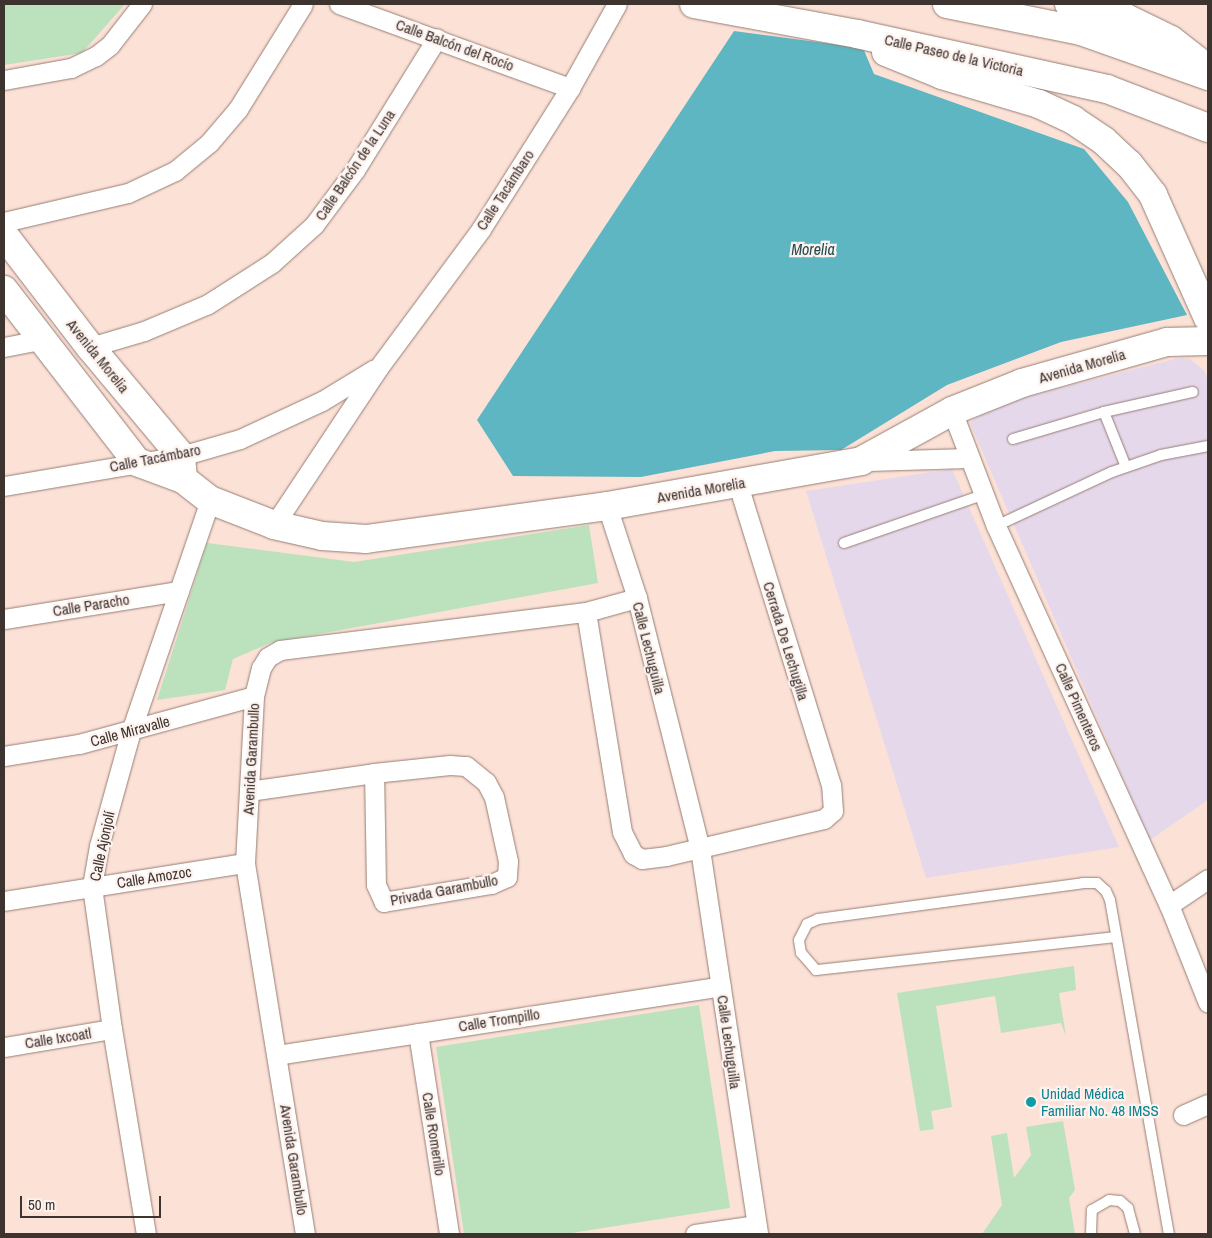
<!DOCTYPE html>
<meta charset="utf-8">
<style>
body{margin:0}
#map{position:relative;width:1212px;height:1238px;overflow:hidden;background:#fce1d6;font-family:"Archivo Narrow",sans-serif}
div>[style]{position:absolute}
.industrial>*{inset:0;background:#e6d8eb}
.green>*{inset:0;background:#bbe2bd}
.water>*{inset:0;background:#5db6c2}
.roads{filter:drop-shadow(0 0 1px #957e74) drop-shadow(0 0 1px #957e74)}
.service>*{height:10px;margin:-5px;padding:0 5px;transform-origin:5px;border-radius:5px;background:#fff}
.minor>*{height:19px;margin:-9.5px;padding:0 9.5px;transform-origin:9.5px;border-radius:9.5px;background:#fff}
.secondary>*{height:28px;margin:-14px;padding:0 14px;transform-origin:14px;border-radius:14px;background:#fff}
.primary>*{height:28px;margin:-14px;padding:0 14px;transform-origin:14px;border-radius:14px;background:#fff}
.dots>*{width:14px;height:14px;translate:-50% -50%;box-sizing:border-box;border:2px solid #fdf2ee;border-radius:50%}
span{translate:-50% -50%;white-space:nowrap;text-align:center;line-height:1.15;-webkit-text-stroke:4.5px #fdf2ee;paint-order:stroke}
.street-label{font-size:15px;color:#3d332f}
.culture-label{font-size:15px;color:#0d838f}
.left{translate:0 -50%;text-align:left}
.water-label{font-size:16px;color:#214a4f;font-style:italic}
.frame{position:absolute;inset:0;border:5px solid #3d332f;pointer-events:none}
.scale{position:absolute;left:20px;top:1196px;width:141px;height:22px;box-sizing:border-box;border:2px solid #3d332f;border-top:0;padding-left:6px;font-size:15px;line-height:18px;white-space:nowrap;color:#3d332f;-webkit-text-stroke:4px #fdf2ee;paint-order:stroke}
</style>
<div id="map">
<div class="industrial">
<i style="clip-path:polygon(1179px 358px,1190px 359px,1204px 370px,1208px 380px,1208px 800px,1150px 840px,970px 423px,989px 406px)"></i>
<i style="clip-path:polygon(952px 469px,1119px 847px,926px 878px,806px 491px)"></i>
</div>
<div class="green">
<i style="clip-path:polygon(4px 4px,125px 4px,82px 53px,4px 65px)"></i>
<i style="clip-path:polygon(589px 525px,598px 583px,270px 643px,233px 659px,225px 690px,157px 700px,207px 543px,354px 562px)"></i>
<i style="clip-path:polygon(1074px 966px,1076px 990px,1059px 993px,1066px 1036px,1061px 1023px,1001px 1033px,995px 996px,936px 1006px,952px 1107px,931px 1111px,934px 1129px,920px 1131px,897px 993px)"></i>
<i style="clip-path:polygon(699px 1005px,730px 1208px,565px 1234px,464px 1234px,436px 1047px)"></i>
<i style="clip-path:polygon(1063px 1121px,1075px 1190px,1069px 1198px,1075px 1234px,982px 1234px,1002px 1205px,991px 1136px,1007px 1133px,1014px 1178px,1031px 1155px,1026px 1127px)"></i>
</div>
<div class="water">
<i style="clip-path:polygon(734px 31px,863px 48px,874px 74px,1084px 149px,1128px 202px,1187px 315px,1061px 342px,947px 385px,841px 450px,775px 451px,641px 477px,513px 476px,477px 420px)"></i>
</div>
<div class="roads">
<div class="service">
<i style="left:1104px;top:412px;width:59px;rotate:68.2deg"></i>
<i style="left:1013px;top:439px;width:95px;rotate:-16.5deg"></i>
<i style="left:1104px;top:412px;width:91px;rotate:-12.7deg"></i>
<i style="left:996px;top:526px;width:128px;rotate:-25deg"></i>
<i style="left:1112px;top:472px;width:52px;rotate:-19.1deg"></i>
<i style="left:1161px;top:455px;width:48px;rotate:-10.8deg"></i>
<i style="left:844px;top:543px;width:147px;rotate:-19.1deg"></i>
<i style="left:1116px;top:937px;width:302px;rotate:173.7deg"></i>
<i style="left:816px;top:970px;width:23px;rotate:-131deg"></i>
<i style="left:801px;top:953px;width:13px;rotate:-99deg"></i>
<i style="left:799px;top:940px;width:18px;rotate:-63deg"></i>
<i style="left:807px;top:924px;width:12px;rotate:-24deg"></i>
<i style="left:818px;top:919px;width:267px;rotate:-7.7deg"></i>
<i style="left:1083px;top:883px;width:14px"></i>
<i style="left:1097px;top:883px;width:12px;rotate:42deg"></i>
<i style="left:1106px;top:891px;width:10px;rotate:66deg"></i>
<i style="left:1110px;top:900px;width:339px;rotate:80deg"></i>
<i style="left:1091px;top:1234px;width:24px;rotate:-88deg"></i>
<i style="left:1092px;top:1210px;width:20px;rotate:-30deg"></i>
<i style="left:1109px;top:1200px;width:11px;rotate:5deg"></i>
<i style="left:1120px;top:1201px;width:11px;rotate:41deg"></i>
<i style="left:1128px;top:1208px;width:27px;rotate:75deg"></i>
</div>
<div class="minor">
<i style="left:339px;top:4px;width:246px;rotate:20deg"></i>
<i style="left:4px;top:80px;width:68px;rotate:-10.2deg"></i>
<i style="left:71px;top:68px;width:28px;rotate:-26deg"></i>
<i style="left:96px;top:56px;width:18px;rotate:-38deg"></i>
<i style="left:110px;top:45px;width:52px;rotate:-52deg"></i>
<i style="left:4px;top:222px;width:127px;rotate:-13.2deg"></i>
<i style="left:128px;top:193px;width:52px;rotate:-25.1deg"></i>
<i style="left:175px;top:171px;width:44px;rotate:-39.5deg"></i>
<i style="left:209px;top:143px;width:45px;rotate:-49.5deg"></i>
<i style="left:238px;top:109px;width:123px;rotate:-58.2deg"></i>
<i style="left:4px;top:347px;width:38px;rotate:-11deg"></i>
<i style="left:90px;top:347px;width:56px;rotate:-16.5deg"></i>
<i style="left:144px;top:331px;width:69px;rotate:-22.9deg"></i>
<i style="left:208px;top:304px;width:76px;rotate:-32.6deg"></i>
<i style="left:272px;top:263px;width:57px;rotate:-42.1deg"></i>
<i style="left:314px;top:225px;width:69px;rotate:-53.3deg"></i>
<i style="left:355px;top:170px;width:155px;rotate:-58.2deg"></i>
<i style="left:952px;top:411px;width:123px;rotate:69.1deg"></i>
<i style="left:996px;top:526px;width:417px;rotate:65.5deg"></i>
<i style="left:1169px;top:905px;width:105px;rotate:68.3deg"></i>
<i style="left:868px;top:461px;width:100px;rotate:-1.7deg"></i>
<i style="left:4px;top:486px;width:180px;rotate:-9.6deg"></i>
<i style="left:181px;top:456px;width:61px;rotate:-16.1deg"></i>
<i style="left:240px;top:439px;width:90px;rotate:-24.9deg"></i>
<i style="left:322px;top:401px;width:60px;rotate:-31.3deg"></i>
<i style="left:607px;top:506px;width:97px;rotate:71.9deg"></i>
<i style="left:637px;top:598px;width:259px;rotate:75.9deg"></i>
<i style="left:700px;top:849px;width:389px;rotate:81.4deg"></i>
<i style="left:274px;top:525px;width:190px;rotate:-56.4deg"></i>
<i style="left:379px;top:367px;width:172px;rotate:-53.5deg"></i>
<i style="left:481px;top:229px;width:167px;rotate:-57.7deg"></i>
<i style="left:570px;top:88px;width:96px;rotate:-60.8deg"></i>
<i style="left:586px;top:612px;width:223px;rotate:80.7deg"></i>
<i style="left:622px;top:832px;width:25px;rotate:63deg"></i>
<i style="left:633px;top:854px;width:10px;rotate:29deg"></i>
<i style="left:642px;top:859px;width:24px;rotate:-7deg"></i>
<i style="left:666px;top:856px;width:162px;rotate:-13.2deg"></i>
<i style="left:824px;top:819px;width:12px;rotate:-42deg"></i>
<i style="left:833px;top:811px;width:26px;rotate:-94deg"></i>
<i style="left:831px;top:785px;width:315px;rotate:-107.2deg"></i>
<i style="left:4px;top:619px;width:177px;rotate:-9.1deg"></i>
<i style="left:4px;top:756px;width:76px;rotate:-9.1deg"></i>
<i style="left:79px;top:744px;width:181px;rotate:-15.3deg"></i>
<i style="left:249px;top:791px;width:126px;rotate:-8.2deg"></i>
<i style="left:374px;top:773px;width:76px;rotate:-6deg"></i>
<i style="left:450px;top:765px;width:16px;rotate:4deg"></i>
<i style="left:466px;top:766px;width:26px;rotate:39deg"></i>
<i style="left:486px;top:782px;width:17px;rotate:62deg"></i>
<i style="left:494px;top:797px;width:66px;rotate:77.7deg"></i>
<i style="left:508px;top:861px;width:16px;rotate:94deg"></i>
<i style="left:507px;top:877px;width:17px;rotate:156deg"></i>
<i style="left:491px;top:884px;width:109px;rotate:170.5deg"></i>
<i style="left:384px;top:902px;width:19px;rotate:-115deg"></i>
<i style="left:376px;top:885px;width:112px;rotate:-91deg"></i>
<i style="left:4px;top:901px;width:244px;rotate:-9deg"></i>
<i style="left:1169px;top:905px;width:47px;rotate:-33.7deg"></i>
<i style="left:418px;top:1033px;width:203px;rotate:81.2deg"></i>
<i style="left:4px;top:1047px;width:109px;rotate:-9.5deg"></i>
<i style="left:277px;top:1055px;width:449px;rotate:-8.8deg"></i>
<i style="left:1183px;top:1115px;width:27px;rotate:-24deg"></i>
<i style="left:146px;top:1234px;width:208px;rotate:-99.4deg"></i>
<i style="left:112px;top:1029px;width:144px;rotate:-98deg"></i>
<i style="left:92px;top:886px;width:41px;rotate:-80.1deg"></i>
<i style="left:99px;top:846px;width:119px;rotate:-74.5deg"></i>
<i style="left:131px;top:731px;width:244px;rotate:-71.1deg"></i>
<i style="left:305px;top:1234px;width:376px;rotate:-99.2deg"></i>
<i style="left:245px;top:863px;width:167px;rotate:-86.9deg"></i>
<i style="left:254px;top:696px;width:29px;rotate:-76deg"></i>
<i style="left:261px;top:668px;width:13px;rotate:-58deg"></i>
<i style="left:268px;top:657px;width:14px;rotate:-30deg"></i>
<i style="left:280px;top:650px;width:308px;rotate:-7.1deg"></i>
<i style="left:586px;top:612px;width:53px;rotate:-15.4deg"></i>
<i style="left:695px;top:1234px;width:62px;rotate:-8.4deg"></i>
</div>
<div class="secondary">
<i style="left:4px;top:235px;width:141px;rotate:52.5deg"></i>
<i style="left:90px;top:347px;width:142px;rotate:50.1deg"></i>
<i style="left:181px;top:456px;width:23px;rotate:85deg"></i>
<i style="left:4px;top:290px;width:217px;rotate:52.3deg"></i>
<i style="left:137px;top:462px;width:49px;rotate:20.3deg"></i>
<i style="left:183px;top:479px;width:34px;rotate:38deg"></i>
<i style="left:210px;top:500px;width:69px;rotate:21.3deg"></i>
<i style="left:274px;top:525px;width:49px;rotate:12.9deg"></i>
<i style="left:322px;top:536px;width:44px;rotate:3.9deg"></i>
<i style="left:366px;top:539px;width:243px;rotate:-7.8deg"></i>
<i style="left:607px;top:506px;width:258px;rotate:-10deg"></i>
<i style="left:861px;top:461px;width:104px;rotate:-28.8deg"></i>
<i style="left:952px;top:411px;width:75px;rotate:-21.8deg"></i>
<i style="left:1022px;top:383px;width:151px;rotate:-15.8deg"></i>
<i style="left:1167px;top:342px;width:41px;rotate:-1.4deg"></i>
</div>
<div class="primary">
<i style="left:694px;top:4px;width:166px;rotate:10.4deg"></i>
<i style="left:857px;top:34px;width:256px;rotate:12.4deg"></i>
<i style="left:1107px;top:89px;width:108px;rotate:21.1deg"></i>
<i style="left:947px;top:4px;width:137px;rotate:11.4deg"></i>
<i style="left:1081px;top:31px;width:135px;rotate:19.5deg"></i>
<i style="left:1069px;top:4px;width:57px;rotate:13.3deg"></i>
<i style="left:1124px;top:17px;width:52px;rotate:26.1deg"></i>
<i style="left:1171px;top:40px;width:33px;rotate:38deg"></i>
<i style="left:886px;top:52px;width:61px;rotate:22.3deg"></i>
<i style="left:942px;top:75px;width:101px;rotate:16.6deg"></i>
<i style="left:1039px;top:104px;width:38px;rotate:25deg"></i>
<i style="left:1073px;top:120px;width:37px;rotate:34deg"></i>
<i style="left:1104px;top:141px;width:34px;rotate:43deg"></i>
<i style="left:1129px;top:164px;width:39px;rotate:52deg"></i>
<i style="left:1153px;top:195px;width:135px;rotate:65.9deg"></i>
</div>
</div>
<div class="dots">
<i style="left:1031px;top:1102px;background:#0f9aa8"></i>
</div>
<div class="street-label">
<span style="left:455px;top:45px;rotate:20deg">Calle Balcón del Rocío</span>
<span style="left:954px;top:55px;rotate:13deg">Calle Paseo de la Victoria</span>
<span style="left:355px;top:165px;rotate:-56deg">Calle Balcón de la Luna</span>
<span style="left:505px;top:190px;rotate:-57deg">Calle Tacámbaro</span>
<span style="left:98px;top:356px;rotate:51deg">Avenida Morelia</span>
<span style="left:1082px;top:366px;rotate:-16deg">Avenida Morelia</span>
<span style="left:155px;top:458px;rotate:-11deg">Calle Tacámbaro</span>
<span style="left:701px;top:490px;rotate:-10deg">Avenida Morelia</span>
<span style="left:91px;top:605px;rotate:-9deg">Calle Paracho</span>
<span style="left:786px;top:641px;rotate:73deg">Cerrada De Lechugilla</span>
<span style="left:649px;top:648px;rotate:76deg">Calle Lechuguilla</span>
<span style="left:1079px;top:707px;rotate:66deg">Calle Pimenteros</span>
<span style="left:130px;top:731px;rotate:-15deg">Calle Miravalle</span>
<span style="left:251px;top:759px;rotate:-87deg">Avenida Garambullo</span>
<span style="left:102px;top:846px;rotate:-78deg">Calle Ajonjolí</span>
<span style="left:154px;top:877px;rotate:-9deg">Calle Amozoc</span>
<span style="left:444px;top:890px;rotate:-11deg">Privada Garambullo</span>
<span style="left:499px;top:1020px;rotate:-9deg">Calle Trompillo</span>
<span style="left:58px;top:1038px;rotate:-9deg">Calle Ixcoatl</span>
<span style="left:729px;top:1042px;rotate:82deg">Calle Lechuguilla</span>
<span style="left:434px;top:1134px;rotate:81deg">Calle Romerillo</span>
<span style="left:294px;top:1160px;rotate:81deg">Avenida Garambullo</span>
</div>
<div class="culture-label">
<span class="left" style="left:1041px;top:1102px">Unidad Médica<br>Familiar No. 48 IMSS</span>
</div>
<div class="water-label">
<span style="left:813px;top:249px">Morelia</span>
</div>
<div class="frame"></div>
<div class="scale">50 m</div>
</div>
